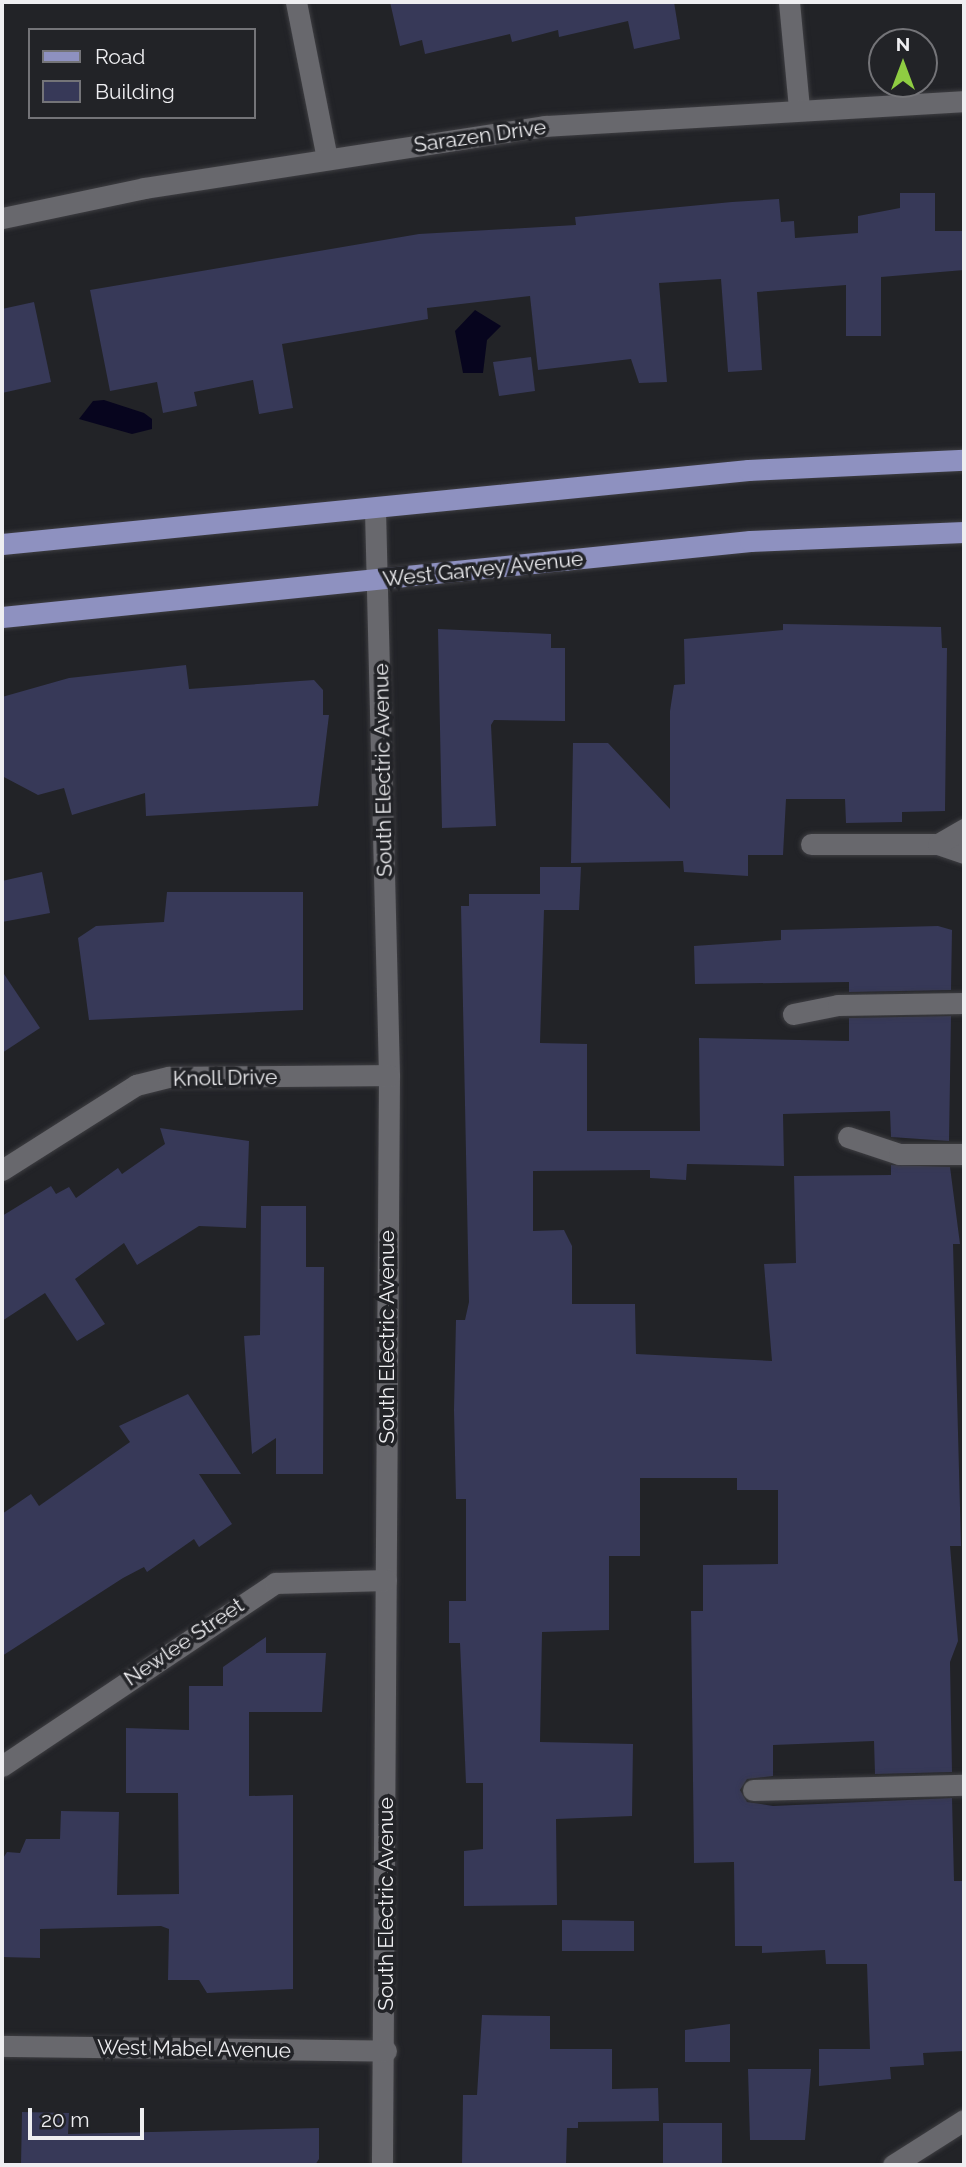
<!DOCTYPE html>
<style>
body{margin:0}
#map{position:relative;width:966px;height:2167px;overflow:hidden;background:#222327;font-family:Raleway,sans-serif}
div>[style]{position:absolute}
.water>*{inset:0;background:#07051e}
.building>*{inset:0;background:#373958}
.roads{filter:drop-shadow(0 0 2px #3e3e42) drop-shadow(0 0 2px #3e3e42)}
.minor>*{height:21px;margin:-10.5px;padding:0 10.5px;transform-origin:10.5px;border-radius:10.5px;background:#68686d}
.major>*{height:21px;margin:-10.5px;padding:0 10.5px;transform-origin:10.5px;border-radius:10.5px;background:#8e91c0}
span{translate:-50% -50%;white-space:nowrap;text-align:center;line-height:1.15;-webkit-text-stroke:7px #222327;paint-order:stroke}
.street-label{font-size:21px;color:#eeeef1}
.frame{position:absolute;inset:0;border:4px solid #eeeef1;pointer-events:none}
.legend{position:absolute;left:28px;top:28px;width:228px;height:91px;box-sizing:border-box;background:#222327;border:2px solid #747478;margin:0;padding:9px 12px;list-style:none;font-size:21px;color:#eeeef1}
.legend li{display:flex;align-items:center;gap:14px;height:35px}
.legend b{width:35px;border:2px solid #747478}
.north{position:absolute;left:868px;top:28px;width:70px;height:70px;box-sizing:border-box;background:#222327;border:2px solid #747478;border-radius:50%;rotate:0deg;font-size:19px;font-weight:700;line-height:28px;text-align:center;color:#eeeef1}
.north::after{content:'';display:block;margin:auto;width:24px;height:32px;background:#8fcd42;clip-path:polygon(50% 0,100% 100%,50% 72%,0 100%)}
.scale{position:absolute;left:28px;top:2108px;width:116px;height:32px;box-sizing:border-box;border:4px solid #eeeef1;border-top:0;padding-left:9px;font-size:21px;line-height:24px;white-space:nowrap;color:#eeeef1;-webkit-text-stroke:5px #222327;paint-order:stroke}
</style>
<div id="map">
<div class="water">
<i style="clip-path:polygon(475px 310px,501px 326px,487px 340px,483px 373px,463px 373px,455px 331px)"></i>
<i style="clip-path:polygon(104px 400px,144px 413px,152px 419px,152px 429px,132px 434px,79px 419px,93px 401px)"></i>
</div>
<div class="building">
<i style="clip-path:polygon(390px 2px,674px 2px,680px 39px,634px 49px,628px 21px,559px 37px,558px 30px,512px 42px,510px 34px,425px 54px,422px 40px,400px 46px)"></i>
<i style="clip-path:polygon(900px 193px,935px 193px,935px 231px,964px 231px,964px 270px,881px 277px,881px 336px,846px 336px,846px 285px,757px 292px,762px 370px,728px 372px,721px 279px,659px 283px,667px 382px,639px 383px,631px 359px,538px 370px,530px 296px,427px 308px,428px 319px,282px 344px,293px 408px,259px 414px,253px 380px,194px 392px,197px 406px,163px 413px,157px 382px,110px 391px,90px 290px,419px 234px,576px 225px,575px 217px,732px 202px,779px 199px,781px 222px,794px 221px,795px 238px,858px 233px,858px 216px,900px 208px)"></i>
<i style="clip-path:polygon(34px 302px,51px 382px,2px 393px,2px 309px)"></i>
<i style="clip-path:polygon(531px 357px,535px 391px,499px 396px,493px 362px)"></i>
<i style="clip-path:polygon(783px 624px,941px 627px,942px 648px,947px 648px,945px 811px,902px 812px,902px 822px,846px 823px,845px 799px,786px 799px,783px 855px,748px 855px,748px 876px,684px 872px,683px 861px,571px 863px,573px 743px,608px 743px,670px 809px,670px 711px,674px 685px,685px 684px,684px 639px,783px 630px)"></i>
<i style="clip-path:polygon(438px 629px,551px 634px,551px 648px,565px 648px,565px 721px,494px 720px,491px 725px,496px 826px,442px 828px)"></i>
<i style="clip-path:polygon(186px 665px,189px 689px,314px 680px,323px 690px,323px 715px,329px 715px,318px 806px,146px 816px,145px 793px,72px 815px,64px 788px,38px 795px,2px 776px,2px 697px,69px 678px)"></i>
<i style="clip-path:polygon(540px 867px,581px 867px,579px 910px,544px 910px,540px 1043px,587px 1044px,587px 1131px,700px 1131px,699px 1038px,849px 1041px,849px 1018px,951px 1016px,949px 1141px,891px 1137px,890px 1111px,783px 1114px,784px 1166px,687px 1164px,686px 1180px,650px 1178px,650px 1170px,533px 1171px,533px 1231px,564px 1230px,572px 1246px,572px 1304px,635px 1304px,636px 1354px,772px 1361px,764px 1264px,796px 1263px,794px 1176px,891px 1175px,891px 1165px,950px 1167px,960px 1244px,953px 1244px,961px 1546px,950px 1546px,958px 1641px,950px 1662px,952px 1772px,875px 1774px,874px 1741px,773px 1745px,773px 1776px,747px 1779px,740px 1790px,747px 1802px,773px 1806px,952px 1798px,954px 1881px,962px 1881px,964px 2051px,923px 2053px,924px 2065px,890px 2067px,891px 2079px,819px 2086px,819px 2049px,870px 2049px,867px 1964px,826px 1964px,825px 1950px,762px 1953px,762px 1946px,735px 1946px,734px 1862px,694px 1863px,691px 1611px,703px 1611px,703px 1565px,778px 1564px,778px 1490px,737px 1490px,737px 1478px,640px 1478px,640px 1556px,609px 1556px,609px 1630px,542px 1632px,540px 1742px,633px 1744px,632px 1816px,556px 1819px,557px 1905px,464px 1906px,464px 1851px,483px 1849px,483px 1783px,466px 1783px,460px 1643px,449px 1643px,449px 1601px,466px 1601px,466px 1499px,456px 1499px,454px 1410px,456px 1320px,465px 1320px,469px 1302px,461px 906px,469px 906px,469px 894px,540px 894px)"></i>
<i style="clip-path:polygon(42px 872px,50px 913px,2px 922px,2px 881px)"></i>
<i style="clip-path:polygon(167px 892px,303px 892px,303px 1010px,89px 1020px,78px 938px,96px 926px,164px 922px)"></i>
<i style="clip-path:polygon(938px 926px,952px 930px,951px 990px,849px 992px,849px 982px,695px 984px,694px 946px,781px 940px,781px 930px)"></i>
<i style="clip-path:polygon(2px 971px,40px 1028px,2px 1053px)"></i>
<i style="clip-path:polygon(160px 1128px,249px 1141px,246px 1228px,199px 1226px,137px 1265px,124px 1243px,75px 1279px,105px 1324px,77px 1341px,45px 1293px,2px 1321px,2px 1216px,51px 1186px,56px 1194px,69px 1187px,76px 1198px,118px 1168px,122px 1174px,165px 1144px)"></i>
<i style="clip-path:polygon(261px 1206px,306px 1206px,306px 1267px,324px 1267px,323px 1474px,276px 1474px,276px 1438px,252px 1454px,244px 1336px,260px 1335px)"></i>
<i style="clip-path:polygon(188px 1394px,241px 1474px,199px 1474px,232px 1524px,199px 1547px,194px 1539px,147px 1572px,144px 1567px,123px 1578px,2px 1656px,2px 1514px,31px 1494px,39px 1506px,130px 1442px,119px 1426px)"></i>
<i style="clip-path:polygon(266px 1637px,266px 1653px,326px 1653px,322px 1712px,249px 1712px,249px 1796px,293px 1795px,293px 1989px,207px 1993px,199px 1980px,168px 1980px,169px 1929px,161px 1926px,40px 1929px,40px 1958px,2px 1957px,2px 1860px,7px 1852px,20px 1853px,26px 1839px,60px 1839px,61px 1811px,119px 1812px,117px 1895px,179px 1894px,178px 1793px,126px 1793px,126px 1728px,189px 1730px,189px 1686px,223px 1686px,223px 1667px)"></i>
<i style="clip-path:polygon(562px 1920px,634px 1921px,634px 1951px,562px 1951px)"></i>
<i style="clip-path:polygon(482px 2015px,550px 2016px,550px 2049px,612px 2049px,612px 2089px,658px 2088px,659px 2121px,578px 2122px,578px 2128px,567px 2128px,566px 2165px,462px 2165px,463px 2095px,477px 2095px)"></i>
<i style="clip-path:polygon(730px 2024px,730px 2062px,685px 2062px,685px 2030px)"></i>
<i style="clip-path:polygon(748px 2069px,811px 2069px,805px 2140px,750px 2140px)"></i>
<i style="clip-path:polygon(22px 2112px,69px 2113px,68px 2134px,319px 2128px,319px 2159px,315px 2165px,21px 2165px)"></i>
<i style="clip-path:polygon(663px 2123px,722px 2123px,722px 2165px,663px 2165px)"></i>
</div>
<div class="roads">
<div class="minor">
<i style="left:296px;top:2px;width:160px;rotate:78.8deg"></i>
<i style="left:789px;top:2px;width:106px;rotate:84.6deg"></i>
<i style="left:2px;top:218px;width:145px;rotate:-11.9deg"></i>
<i style="left:144px;top:188px;width:406px;rotate:-8.8deg"></i>
<i style="left:545px;top:126px;width:420px;rotate:-3.4deg"></i>
<i style="left:375px;top:510px;width:565px;rotate:88.58deg"></i>
<i style="left:389px;top:1075px;width:1090px;rotate:90.37deg"></i>
<i style="left:811px;top:844px;width:127px"></i>
<i style="left:938px;top:844px;width:28px;rotate:19deg"></i>
<i style="left:938px;top:844px;width:30px;rotate:-30deg"></i>
<i style="left:793px;top:1014px;width:46px;rotate:-11.3deg"></i>
<i style="left:838px;top:1005px;width:126px;rotate:-0.9deg"></i>
<i style="left:848px;top:1137px;width:54px;rotate:18.4deg"></i>
<i style="left:899px;top:1154px;width:65px"></i>
<i style="left:2px;top:1170px;width:159px;rotate:-32.4deg"></i>
<i style="left:136px;top:1085px;width:34px;rotate:-14deg"></i>
<i style="left:169px;top:1077px;width:220px;rotate:-0.5deg"></i>
<i style="left:2px;top:1766px;width:329px;rotate:-33.8deg"></i>
<i style="left:275px;top:1583px;width:111px;rotate:-1.5deg"></i>
<i style="left:753px;top:1790px;width:211px;rotate:-1.4deg"></i>
<i style="left:2px;top:2046px;width:384px;rotate:0.7deg"></i>
<i style="left:893px;top:2165px;width:84px;rotate:-32.4deg"></i>
</div>
<div class="major">
<i style="left:2px;top:544px;width:750px;rotate:-5.66deg"></i>
<i style="left:748px;top:470px;width:216px;rotate:-2.7deg"></i>
<i style="left:2px;top:617px;width:752px;rotate:-5.8deg"></i>
<i style="left:750px;top:541px;width:214px;rotate:-2.4deg"></i>
</div>
</div>
<div class="street-label">
<span style="left:480px;top:136px;rotate:-8deg">Sarazen Drive</span>
<span style="left:483px;top:569px;rotate:-6deg">West Garvey Avenue</span>
<span style="left:383px;top:770px;rotate:-91deg">South Electric Avenue</span>
<span style="left:225px;top:1078px;rotate:-1deg">Knoll Drive</span>
<span style="left:387px;top:1337px;rotate:-90deg">South Electric Avenue</span>
<span style="left:184px;top:1642px;rotate:-34deg">Newlee Street</span>
<span style="left:386px;top:1904px;rotate:-90deg">South Electric Avenue</span>
<span style="left:194px;top:2049px;rotate:1deg">West Mabel Avenue</span>
</div>
<div class="frame"></div>
<ul class="legend">
<li><b style="height:9px;background:#8e91c0"></b>Road</li>
<li><b style="height:19px;background:#373958"></b>Building</li>
</ul>
<div class="north">N</div>
<div class="scale">20 m</div>
</div>
